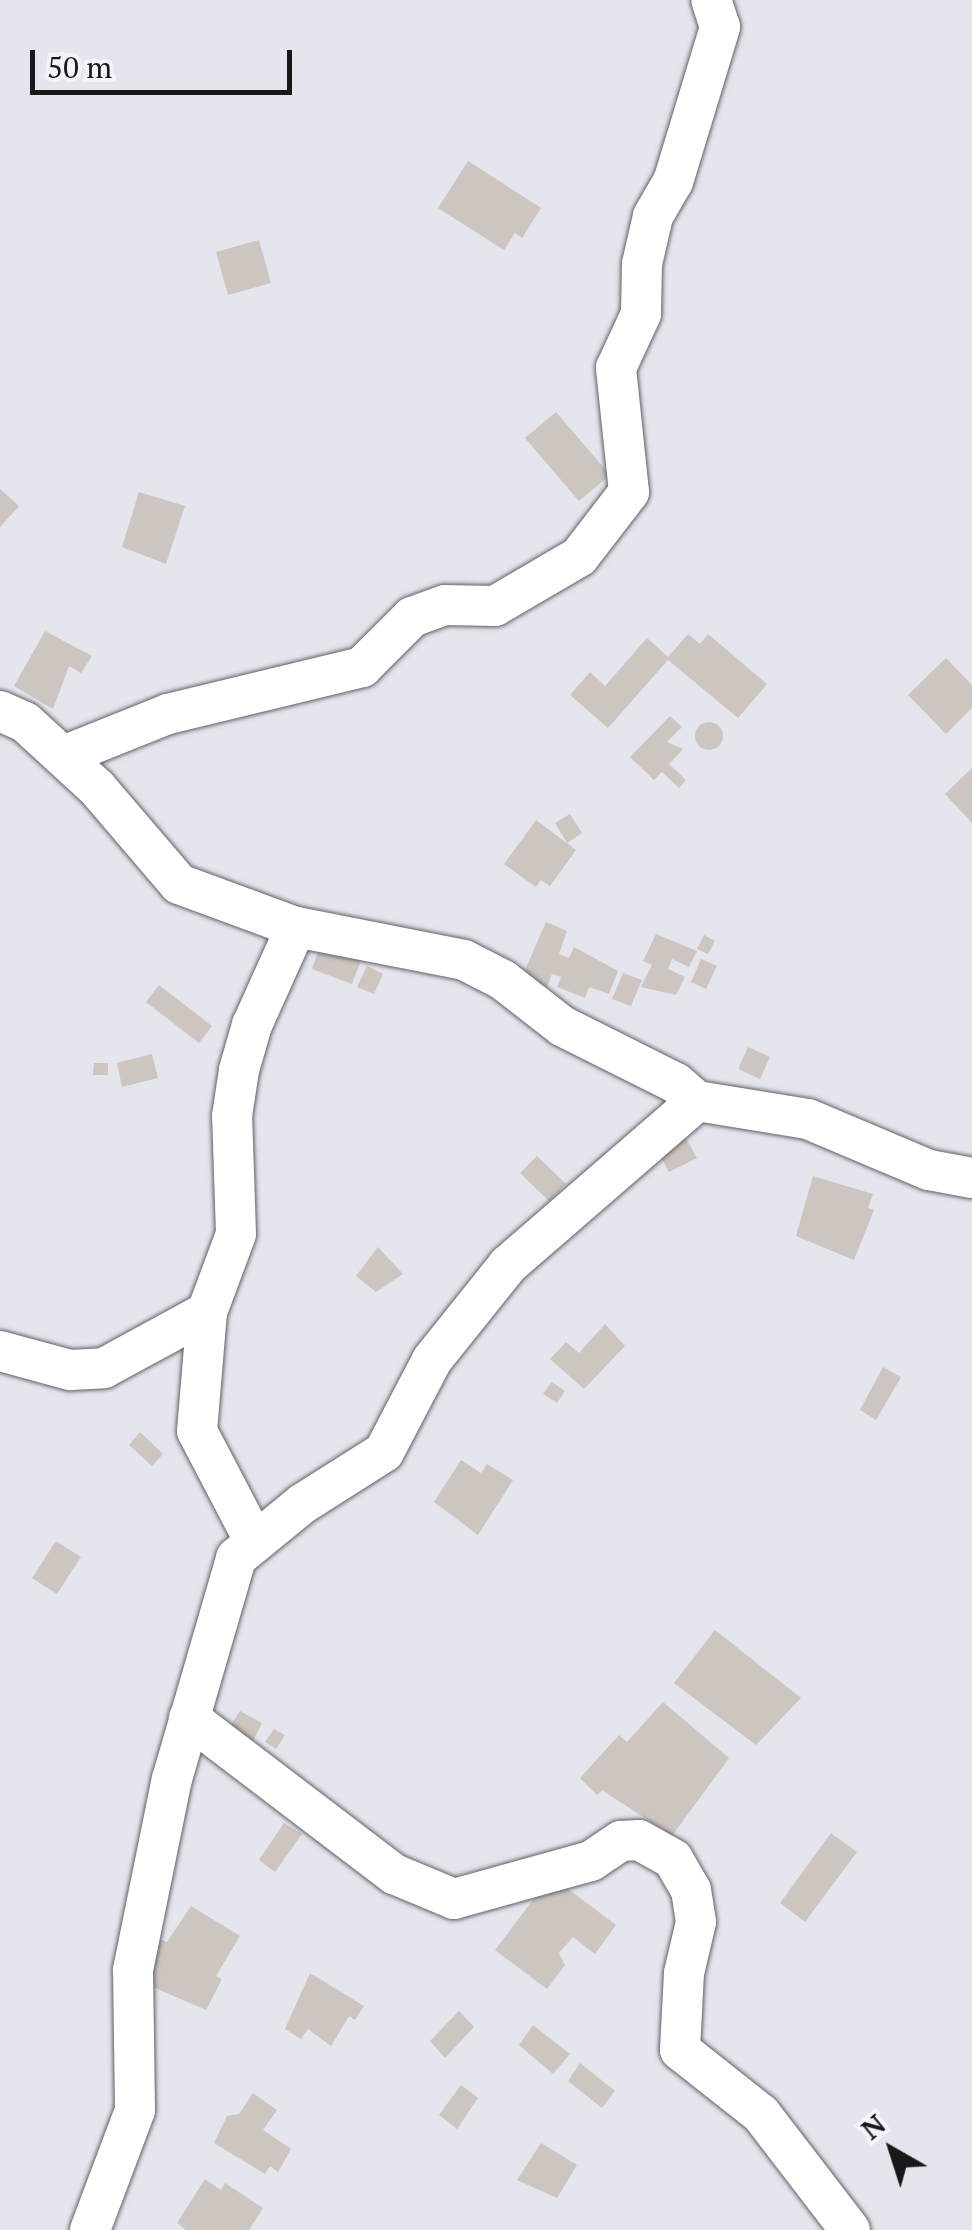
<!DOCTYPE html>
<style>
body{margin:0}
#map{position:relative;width:972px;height:2230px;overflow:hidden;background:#e5e5ee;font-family:"PT Serif",serif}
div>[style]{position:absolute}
.building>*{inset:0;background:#ccc5c0}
.round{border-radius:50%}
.roads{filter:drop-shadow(0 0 2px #616168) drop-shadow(0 0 2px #616168)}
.street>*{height:40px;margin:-20px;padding:0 20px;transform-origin:20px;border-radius:20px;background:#fff}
span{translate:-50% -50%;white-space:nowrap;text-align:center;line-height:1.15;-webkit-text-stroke:8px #f2f3fb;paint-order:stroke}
.north{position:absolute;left:842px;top:2100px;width:100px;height:100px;-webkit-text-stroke:8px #f2f3fb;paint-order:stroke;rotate:321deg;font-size:28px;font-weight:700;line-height:40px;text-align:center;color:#18181b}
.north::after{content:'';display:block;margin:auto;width:35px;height:45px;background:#18181b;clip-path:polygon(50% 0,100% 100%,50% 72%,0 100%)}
.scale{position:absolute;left:30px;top:50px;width:262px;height:45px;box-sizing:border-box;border:5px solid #18181b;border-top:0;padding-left:12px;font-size:30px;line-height:35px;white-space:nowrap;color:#18181b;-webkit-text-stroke:8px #f2f3fb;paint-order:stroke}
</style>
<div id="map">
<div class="building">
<i style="clip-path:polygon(468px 161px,541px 208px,522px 238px,515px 233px,504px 250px,438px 208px)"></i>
<i style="clip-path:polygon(259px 240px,271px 283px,228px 295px,216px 252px)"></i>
<i style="clip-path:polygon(556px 412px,610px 475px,579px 501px,525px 438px)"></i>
<i style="clip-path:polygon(0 489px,19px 506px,0 527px)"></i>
<i style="clip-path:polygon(139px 492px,185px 506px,166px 564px,122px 547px)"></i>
<i style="clip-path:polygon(45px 631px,92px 656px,81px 673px,69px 666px,53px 709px,14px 686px)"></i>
<i style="clip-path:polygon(688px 634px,700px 644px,708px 634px,767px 684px,738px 718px,668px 660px,608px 728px,570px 695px,590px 672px,605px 686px,647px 638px,668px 657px)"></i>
<i style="clip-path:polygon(946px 658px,972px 685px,972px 708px,946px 734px,908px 695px)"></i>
<i style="clip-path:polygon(670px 716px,682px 727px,667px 742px,683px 749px,669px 764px,686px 780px,679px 788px,662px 772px,654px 780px,630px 757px)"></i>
<i class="round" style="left:695px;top:722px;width:28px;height:28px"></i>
<i style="clip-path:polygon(972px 768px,972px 823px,945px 794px)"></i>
<i style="clip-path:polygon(570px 814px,582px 833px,567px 843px,555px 823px)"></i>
<i style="clip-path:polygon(536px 820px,576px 850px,550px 886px,541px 880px,536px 887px,504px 864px)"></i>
<i style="clip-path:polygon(546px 922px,567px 931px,559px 954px,569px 958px,574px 947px,618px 971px,609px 994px,589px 987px,585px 998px,557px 987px,561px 977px,552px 974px,547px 987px,522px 977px)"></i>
<i style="clip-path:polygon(656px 934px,697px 951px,689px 967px,672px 959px,668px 969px,685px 977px,676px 995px,641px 987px,652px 965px,643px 961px)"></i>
<i style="clip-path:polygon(704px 935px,715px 941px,708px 954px,697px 949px)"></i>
<i style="clip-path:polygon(322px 940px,363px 955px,352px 984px,312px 969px)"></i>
<i style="clip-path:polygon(701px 959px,717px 966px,706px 989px,691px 982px)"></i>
<i style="clip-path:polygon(367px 966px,383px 974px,374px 994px,357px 987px)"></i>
<i style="clip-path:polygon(623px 973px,642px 980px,631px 1006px,612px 999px)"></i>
<i style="clip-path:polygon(159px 985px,212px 1026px,199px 1043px,146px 1002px)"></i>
<i style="clip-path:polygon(748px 1047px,770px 1057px,760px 1079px,738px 1069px)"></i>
<i style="clip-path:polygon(152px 1054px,158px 1078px,122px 1087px,117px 1063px)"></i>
<i style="clip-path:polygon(94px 1063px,108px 1063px,108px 1075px,93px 1075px)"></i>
<i style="clip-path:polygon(681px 1129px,697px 1158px,669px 1172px,654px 1144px)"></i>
<i style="clip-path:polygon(537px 1156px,566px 1184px,549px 1201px,520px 1173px)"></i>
<i style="clip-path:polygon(813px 1176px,873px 1194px,868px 1208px,874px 1210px,854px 1260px,796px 1236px)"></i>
<i style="clip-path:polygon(378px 1247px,403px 1274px,376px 1292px,356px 1276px)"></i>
<i style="clip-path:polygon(605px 1324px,625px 1346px,584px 1389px,550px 1359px,566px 1342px,579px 1353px)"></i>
<i style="clip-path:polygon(883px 1367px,901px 1377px,876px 1420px,860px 1410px)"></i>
<i style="clip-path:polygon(552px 1382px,565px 1391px,557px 1403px,543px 1394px)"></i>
<i style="clip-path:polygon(140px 1432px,163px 1454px,152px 1466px,129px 1445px)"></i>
<i style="clip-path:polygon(461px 1460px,481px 1473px,487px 1464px,513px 1480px,478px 1535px,434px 1502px)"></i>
<i style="clip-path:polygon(56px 1541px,81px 1557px,57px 1594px,32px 1578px)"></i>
<i style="clip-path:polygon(715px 1630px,801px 1698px,756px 1745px,674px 1683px)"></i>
<i style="clip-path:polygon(663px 1702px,729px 1758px,672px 1836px,602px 1790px,597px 1795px,580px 1778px,619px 1735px,627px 1742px)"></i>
<i style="clip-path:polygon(240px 1711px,262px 1723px,252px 1743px,228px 1729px)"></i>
<i style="clip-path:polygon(274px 1729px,285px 1735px,276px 1749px,265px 1742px)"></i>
<i style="clip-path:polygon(284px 1823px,302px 1834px,275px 1872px,259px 1860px)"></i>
<i style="clip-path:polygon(831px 1833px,857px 1852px,805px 1922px,780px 1903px)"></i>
<i style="clip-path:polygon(551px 1876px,616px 1925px,595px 1954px,573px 1937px,559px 1953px,565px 1965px,547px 1989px,495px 1950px)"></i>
<i style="clip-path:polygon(191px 1906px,240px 1936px,216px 1976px,222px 1979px,206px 2010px,139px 1981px,158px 1939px,167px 1942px)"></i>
<i style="clip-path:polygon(310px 1973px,364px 2006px,355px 2020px,349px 2016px,331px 2046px,308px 2029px,301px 2039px,285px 2029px)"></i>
<i style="clip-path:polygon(459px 2011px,474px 2027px,445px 2058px,430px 2041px)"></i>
<i style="clip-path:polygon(533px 2025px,570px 2054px,553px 2074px,519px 2045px)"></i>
<i style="clip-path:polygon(580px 2063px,615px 2091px,602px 2108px,568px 2081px)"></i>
<i style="clip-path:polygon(461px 2085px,478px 2098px,457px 2129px,439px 2115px)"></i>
<i style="clip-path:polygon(253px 2093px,277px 2110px,263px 2130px,291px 2149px,278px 2172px,270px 2166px,265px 2174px,214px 2143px,227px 2116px,239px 2114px)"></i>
<i style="clip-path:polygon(541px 2143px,577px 2165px,557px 2198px,517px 2180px)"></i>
<i style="clip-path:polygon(205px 2179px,221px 2190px,225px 2183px,263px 2208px,249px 2230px,186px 2230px,177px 2223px)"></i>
</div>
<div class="roads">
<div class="street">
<i style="left:0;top:711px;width:27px;rotate:24deg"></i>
<i style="left:25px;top:722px;width:98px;rotate:42.5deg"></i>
<i style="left:97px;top:788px;width:126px;rotate:49.5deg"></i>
<i style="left:179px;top:884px;width:125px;rotate:20.2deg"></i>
<i style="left:296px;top:927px;width:171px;rotate:11.1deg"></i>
<i style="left:464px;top:960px;width:44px;rotate:27.1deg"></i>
<i style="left:503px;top:980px;width:75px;rotate:37.9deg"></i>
<i style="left:562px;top:1026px;width:127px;rotate:26.6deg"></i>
<i style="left:676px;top:1083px;width:28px;rotate:41deg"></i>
<i style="left:697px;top:1101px;width:112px;rotate:9.2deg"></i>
<i style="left:808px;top:1119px;width:131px;rotate:22.9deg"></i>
<i style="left:929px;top:1170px;width:44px;rotate:10.5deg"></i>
<i style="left:63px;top:756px;width:113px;rotate:-21.8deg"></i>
<i style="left:168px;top:714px;width:200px;rotate:-13.6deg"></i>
<i style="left:362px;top:667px;width:71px;rotate:-45deg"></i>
<i style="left:412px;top:617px;width:35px;rotate:-20deg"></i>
<i style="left:445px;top:605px;width:50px;rotate:1.1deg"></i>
<i style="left:495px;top:606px;width:97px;rotate:-30.3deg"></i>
<i style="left:579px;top:557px;width:82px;rotate:-52.4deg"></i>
<i style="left:629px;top:492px;width:125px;rotate:-96deg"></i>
<i style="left:616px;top:368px;width:60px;rotate:-65.2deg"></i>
<i style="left:641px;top:314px;width:50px;rotate:-88.9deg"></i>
<i style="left:642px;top:264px;width:49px;rotate:-77.1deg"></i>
<i style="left:653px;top:216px;width:39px;rotate:-60deg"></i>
<i style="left:673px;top:182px;width:162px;rotate:-73.1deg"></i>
<i style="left:720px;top:27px;width:28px;rotate:-108deg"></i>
<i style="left:0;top:1351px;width:73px;rotate:15.2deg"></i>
<i style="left:70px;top:1370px;width:34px;rotate:-3deg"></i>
<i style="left:104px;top:1368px;width:117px;rotate:-28.5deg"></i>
<i style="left:255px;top:1542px;width:125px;rotate:-117.6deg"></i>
<i style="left:197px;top:1431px;width:119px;rotate:-85.2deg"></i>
<i style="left:207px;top:1312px;width:83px;rotate:-69.6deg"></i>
<i style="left:236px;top:1234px;width:118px;rotate:-91.9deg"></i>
<i style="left:232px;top:1116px;width:47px;rotate:-81.3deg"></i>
<i style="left:239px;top:1070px;width:47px;rotate:-73.9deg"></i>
<i style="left:252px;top:1025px;width:107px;rotate:-65.8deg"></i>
<i style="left:189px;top:1718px;width:258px;rotate:37.3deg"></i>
<i style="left:394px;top:1874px;width:65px;rotate:22.6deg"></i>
<i style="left:454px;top:1899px;width:142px;rotate:-15.5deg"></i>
<i style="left:591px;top:1861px;width:36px;rotate:-34deg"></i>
<i style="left:621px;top:1841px;width:18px;rotate:-3deg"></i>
<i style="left:639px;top:1840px;width:39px;rotate:29deg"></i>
<i style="left:673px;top:1859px;width:36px;rotate:60deg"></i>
<i style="left:691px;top:1890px;width:32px;rotate:81deg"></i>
<i style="left:696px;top:1922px;width:52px;rotate:103.2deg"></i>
<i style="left:684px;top:1973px;width:77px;rotate:93deg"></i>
<i style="left:680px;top:2050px;width:103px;rotate:38.3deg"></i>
<i style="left:761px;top:2114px;width:146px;rotate:52.5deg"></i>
<i style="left:90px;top:2230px;width:128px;rotate:-69.4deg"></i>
<i style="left:135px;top:2110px;width:140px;rotate:-90.8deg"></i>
<i style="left:133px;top:1970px;width:195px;rotate:-78.5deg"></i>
<i style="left:172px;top:1779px;width:230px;rotate:-73.8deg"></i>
<i style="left:236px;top:1558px;width:85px;rotate:-39.3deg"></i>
<i style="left:302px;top:1504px;width:97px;rotate:-32.4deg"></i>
<i style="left:384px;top:1452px;width:104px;rotate:-62.4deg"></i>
<i style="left:432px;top:1360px;width:122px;rotate:-51.3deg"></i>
<i style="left:508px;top:1265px;width:250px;rotate:-40.9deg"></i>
</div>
</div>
<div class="north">N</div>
<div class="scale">50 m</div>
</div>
